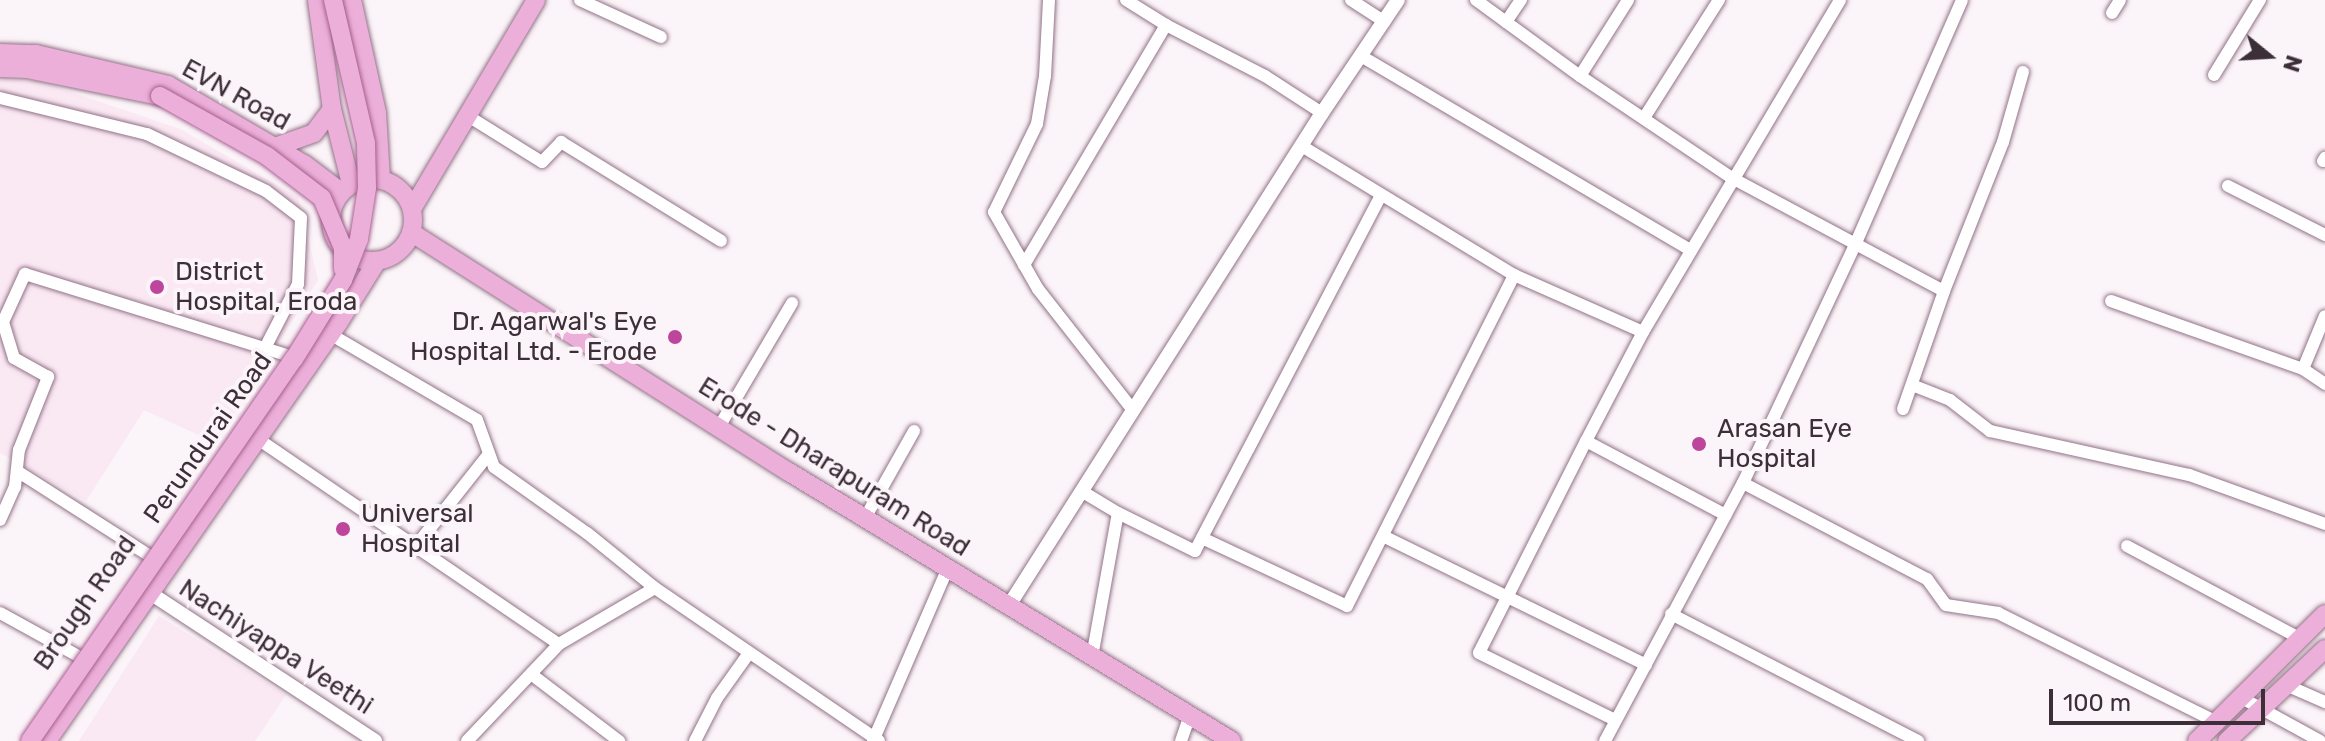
<!DOCTYPE html>
<style>
body{margin:0}
#map{position:relative;width:2325px;height:741px;overflow:hidden;background:#fbf4f8;font-family:Rubik,sans-serif}
div>[style]{position:absolute}
.built>*{inset:0;background:#fae8f3}
.roads{filter:drop-shadow(0 0 2px #927287) drop-shadow(0 0 2px #927287)}
.minor>*{height:12px;margin:-6px;padding:0 6px;transform-origin:6px;border-radius:6px;background:#fff}
.tertiary>*{height:14px;margin:-7px;padding:0 7px;transform-origin:7px;border-radius:7px;background:#fff}
.primary>*{height:18px;margin:-9px;padding:0 9px;transform-origin:9px;border-radius:9px;background:#ecafd9}
.primary>.ring{margin:-9px;padding:0;box-sizing:content-box;background:none;border:18px solid #ecafd9;border-radius:50%}
.bridges{filter:drop-shadow(0 0 2px #a66090) drop-shadow(0 0 2px #a66090)}
.primary-bridge>*{height:18px;margin:-9px;padding:0 9px;transform-origin:9px;border-radius:9px;background:#ecafd9}
.dots>*{width:22px;height:22px;translate:-50% -50%;box-sizing:border-box;border:4px solid #fbf4f8;border-radius:50%}
span{translate:-50% -50%;white-space:nowrap;text-align:center;line-height:1.15;-webkit-text-stroke:8px #fbf4f8;paint-order:stroke}
.street-label{font-size:26px;color:#3d2f38}
.poi-label{font-size:26px;color:#3d2f38}
.left{translate:0 -50%;text-align:left}
.right{translate:-100% -50%;text-align:right}
.north{position:absolute;left:2229px;top:16px;width:80px;height:80px;-webkit-text-stroke:6px #fbf4f8;paint-order:stroke;rotate:108deg;font-size:22px;font-weight:700;line-height:32px;text-align:center;color:#3d2f38}
.north::after{content:'';display:block;margin:auto;width:28px;height:36px;background:#3d2f38;clip-path:polygon(50% 0,100% 100%,50% 72%,0 100%)}
.scale{position:absolute;left:2049px;top:689px;width:216px;height:36px;box-sizing:border-box;border:4px solid #3d2f38;border-top:0;padding-left:10px;font-size:24px;line-height:28px;white-space:nowrap;color:#3d2f38;-webkit-text-stroke:6px #fbf4f8;paint-order:stroke}
</style>
<div id="map">
<div class="built">
<i style="clip-path:polygon(0 80px,39px 81px,180px 129px,298px 197px,318px 280px,216px 443px,144px 410px,86px 501px,0 453px)"></i>
<i style="clip-path:polygon(159px 616px,286px 695px,255px 741px,79px 741px)"></i>
</div>
<div class="roads">
<div class="minor">
<i style="left:580px;top:0;width:89px;rotate:24.6deg"></i>
<i style="left:1049px;top:0;width:76px;rotate:93deg"></i>
<i style="left:1045px;top:76px;width:49px;rotate:99.5deg"></i>
<i style="left:1037px;top:124px;width:98px;rotate:116deg"></i>
<i style="left:994px;top:212px;width:89px;rotate:60.3deg"></i>
<i style="left:1038px;top:289px;width:154px;rotate:51.9deg"></i>
<i style="left:1126px;top:0;width:47px;rotate:32deg"></i>
<i style="left:1166px;top:25px;width:111px;rotate:27.3deg"></i>
<i style="left:1265px;top:76px;width:68px;rotate:33deg"></i>
<i style="left:1351px;top:0;width:40px;rotate:32.9deg"></i>
<i style="left:1476px;top:0;width:129px;rotate:36.2deg"></i>
<i style="left:1580px;top:76px;width:183px;rotate:33.9deg"></i>
<i style="left:1732px;top:178px;width:240px;rotate:28.1deg"></i>
<i style="left:1944px;top:291px;width:160px;rotate:-68.4deg"></i>
<i style="left:2003px;top:142px;width:73px;rotate:-74.1deg"></i>
<i style="left:2112px;top:13px;width:15px;rotate:-58deg"></i>
<i style="left:1506px;top:22px;width:27px;rotate:-56deg"></i>
<i style="left:1361px;top:56px;width:382px;rotate:30.5deg"></i>
<i style="left:2214px;top:75px;width:88px;rotate:-58.5deg"></i>
<i style="left:1580px;top:76px;width:90px;rotate:-57.7deg"></i>
<i style="left:0;top:98px;width:151px;rotate:13.8deg"></i>
<i style="left:147px;top:134px;width:132px;rotate:25.6deg"></i>
<i style="left:266px;top:191px;width:44px;rotate:37.6deg"></i>
<i style="left:301px;top:218px;width:66px;rotate:92.6deg"></i>
<i style="left:298px;top:284px;width:72px;rotate:117.3deg"></i>
<i style="left:468px;top:116px;width:87px;rotate:31.9deg"></i>
<i style="left:542px;top:162px;width:28px;rotate:-46deg"></i>
<i style="left:561px;top:142px;width:188px;rotate:31.7deg"></i>
<i style="left:1644px;top:118px;width:140px;rotate:-57.6deg"></i>
<i style="left:2323px;top:161px;width:4px;rotate:-56deg"></i>
<i style="left:2228px;top:186px;width:109px;rotate:26.8deg"></i>
<i style="left:1024px;top:265px;width:279px;rotate:-59.4deg"></i>
<i style="left:1514px;top:275px;width:141px;rotate:23.8deg"></i>
<i style="left:1643px;top:332px;width:123px;rotate:117.6deg"></i>
<i style="left:1586px;top:441px;width:158px;rotate:27.9deg"></i>
<i style="left:2111px;top:301px;width:204px;rotate:19.5deg"></i>
<i style="left:2303px;top:369px;width:27px;rotate:34deg"></i>
<i style="left:1643px;top:332px;width:386px;rotate:-59.3deg"></i>
<i style="left:330px;top:334px;width:170px;rotate:30.3deg"></i>
<i style="left:477px;top:420px;width:50px;rotate:70.1deg"></i>
<i style="left:494px;top:467px;width:114px;rotate:35.4deg"></i>
<i style="left:587px;top:533px;width:87px;rotate:39deg"></i>
<i style="left:2303px;top:369px;width:57px;rotate:-67.5deg"></i>
<i style="left:1912px;top:385px;width:41px;rotate:21.5deg"></i>
<i style="left:1950px;top:400px;width:51px;rotate:37.8deg"></i>
<i style="left:1990px;top:431px;width:204px;rotate:12.5deg"></i>
<i style="left:2189px;top:475px;width:145px;rotate:19.8deg"></i>
<i style="left:1903px;top:409px;width:125px;rotate:-70.8deg"></i>
<i style="left:719px;top:427px;width:144px;rotate:-59.5deg"></i>
<i style="left:258px;top:439px;width:364px;rotate:34.3deg"></i>
<i style="left:1586px;top:441px;width:237px;rotate:116.8deg"></i>
<i style="left:1479px;top:653px;width:152px;rotate:26.2deg"></i>
<i style="left:17px;top:471px;width:158px;rotate:32.6deg"></i>
<i style="left:1743px;top:483px;width:208px;rotate:27.6deg"></i>
<i style="left:1927px;top:579px;width:32px;rotate:54deg"></i>
<i style="left:1946px;top:605px;width:53px;rotate:8.7deg"></i>
<i style="left:1998px;top:613px;width:242px;rotate:26.5deg"></i>
<i style="left:1083px;top:492px;width:41px;rotate:31deg"></i>
<i style="left:865px;top:518px;width:100px;rotate:-60.6deg"></i>
<i style="left:0;top:520px;width:36px;rotate:-66deg"></i>
<i style="left:15px;top:487px;width:37px;rotate:-84deg"></i>
<i style="left:19px;top:450px;width:79px;rotate:-68.3deg"></i>
<i style="left:48px;top:377px;width:39px;rotate:-151deg"></i>
<i style="left:14px;top:358px;width:38px;rotate:-107deg"></i>
<i style="left:3px;top:322px;width:53px;rotate:-65.4deg"></i>
<i style="left:25px;top:274px;width:277px;rotate:17.2deg"></i>
<i style="left:1383px;top:536px;width:293px;rotate:26.1deg"></i>
<i style="left:1202px;top:538px;width:160px;rotate:25.1deg"></i>
<i style="left:1347px;top:606px;width:371px;rotate:-63.2deg"></i>
<i style="left:1514px;top:275px;width:248px;rotate:-148.7deg"></i>
<i style="left:416px;top:546px;width:117px;rotate:-51.6deg"></i>
<i style="left:2127px;top:546px;width:195px;rotate:28.1deg"></i>
<i style="left:0;top:613px;width:91px;rotate:28.8deg"></i>
<i style="left:1671px;top:614px;width:278px;rotate:27.2deg"></i>
<i style="left:1092px;top:657px;width:146px;rotate:-79.8deg"></i>
<i style="left:1118px;top:513px;width:86px;rotate:26.3deg"></i>
<i style="left:1195px;top:551px;width:402px;rotate:-62.4deg"></i>
<i style="left:531px;top:674px;width:111px;rotate:37.3deg"></i>
<i style="left:2286px;top:685px;width:43px;rotate:23.6deg"></i>
<i style="left:2240px;top:697px;width:91px;rotate:28.8deg"></i>
<i style="left:467px;top:741px;width:134px;rotate:-46.5deg"></i>
<i style="left:559px;top:644px;width:111px;rotate:-30.3deg"></i>
<i style="left:655px;top:588px;width:271px;rotate:34.3deg"></i>
<i style="left:695px;top:741px;width:48px;rotate:-62.9deg"></i>
<i style="left:717px;top:698px;width:55px;rotate:-54.6deg"></i>
<i style="left:873px;top:741px;width:189px;rotate:-66.6deg"></i>
<i style="left:1181px;top:741px;width:28px;rotate:-71deg"></i>
<i style="left:1605px;top:741px;width:293px;rotate:-61.9deg"></i>
<i style="left:1743px;top:483px;width:263px;rotate:-64.8deg"></i>
<i style="left:1855px;top:245px;width:267px;rotate:-66.4deg"></i>
</div>
<div class="tertiary">
<i style="left:141px;top:587px;width:280px;rotate:33.3deg"></i>
<i style="left:1008px;top:607px;width:585px;rotate:-57.56deg"></i>
<i style="left:1322px;top:113px;width:136px;rotate:-56.1deg"></i>
</div>
<div class="primary">
<i style="left:317px;top:0;width:110px;rotate:82.2deg"></i>
<i style="left:332px;top:109px;width:77px;rotate:75.8deg"></i>
<i style="left:352px;top:0;width:116px;rotate:77.5deg"></i>
<i style="left:377px;top:113px;width:66px;rotate:86.5deg"></i>
<i style="left:0;top:53px;width:36px;rotate:2deg"></i>
<i style="left:36px;top:54px;width:136px;rotate:13.2deg"></i>
<i style="left:168px;top:85px;width:157px;rotate:30.2deg"></i>
<i style="left:304px;top:164px;width:46px;rotate:37.1deg"></i>
<i style="left:0;top:68px;width:27px;rotate:2deg"></i>
<i style="left:27px;top:69px;width:136px;rotate:11.5deg"></i>
<i style="left:275px;top:147px;width:41px;rotate:-19.7deg"></i>
<i style="left:314px;top:133px;width:30px;rotate:-53deg"></i>
<i class="ring" style="left:331px;top:179px;width:64px;height:64px"></i>
<i style="left:412px;top:209px;width:243px;rotate:-59.3deg"></i>
<i style="left:412px;top:233px;width:446px;rotate:32.4deg"></i>
<i style="left:789px;top:472px;width:518px;rotate:31.27deg"></i>
<i style="left:47px;top:741px;width:511px;rotate:-55.13deg"></i>
<i style="left:339px;top:322px;width:72px;rotate:-58.1deg"></i>
<i style="left:2197px;top:741px;width:180px;rotate:-44.8deg"></i>
<i style="left:2227px;top:741px;width:134px;rotate:-43.2deg"></i>
</div>
</div>
<div class="bridges">
<div class="primary-bridge">
<i style="left:160px;top:96px;width:123px;rotate:29.3deg"></i>
<i style="left:267px;top:156px;width:69px;rotate:37.4deg"></i>
<i style="left:322px;top:198px;width:54px;rotate:67.2deg"></i>
<i style="left:343px;top:248px;width:21px;rotate:90deg"></i>
<i style="left:30px;top:741px;width:464px;rotate:-55.4deg"></i>
<i style="left:294px;top:359px;width:93px;rotate:-58.2deg"></i>
<i style="left:343px;top:280px;width:44px;rotate:-68.7deg"></i>
<i style="left:359px;top:239px;width:52px;rotate:-81.1deg"></i>
<i style="left:367px;top:188px;width:45px;rotate:-91.3deg"></i>
<i style="left:366px;top:143px;width:147px;rotate:-103deg"></i>
</div>
</div>
<div class="dots">
<i style="left:157px;top:287px;background:#bd469c"></i>
<i style="left:675px;top:337px;background:#bd469c"></i>
<i style="left:1699px;top:444px;background:#bd469c"></i>
<i style="left:343px;top:529px;background:#bd469c"></i>
</div>
<div class="street-label">
<span style="left:236px;top:95px;rotate:29deg">EVN Road</span>
<span style="left:208px;top:438px;rotate:-55deg">Perundurai Road</span>
<span style="left:834px;top:467px;rotate:32deg">Erode - Dharapuram Road</span>
<span style="left:85px;top:603px;rotate:-55deg">Brough Road</span>
<span style="left:276px;top:647px;rotate:33deg">Nachiyappa Veethi</span>
</div>
<div class="poi-label">
<span class="left" style="left:175px;top:287px">District<br>Hospital, Eroda</span>
<span class="right" style="left:657px;top:337px">Dr. Agarwal's Eye<br>Hospital Ltd. - Erode</span>
<span class="left" style="left:1717px;top:444px">Arasan Eye<br>Hospital</span>
<span class="left" style="left:361px;top:529px">Universal<br>Hospital</span>
</div>
<div class="north">N</div>
<div class="scale">100 m</div>
</div>
